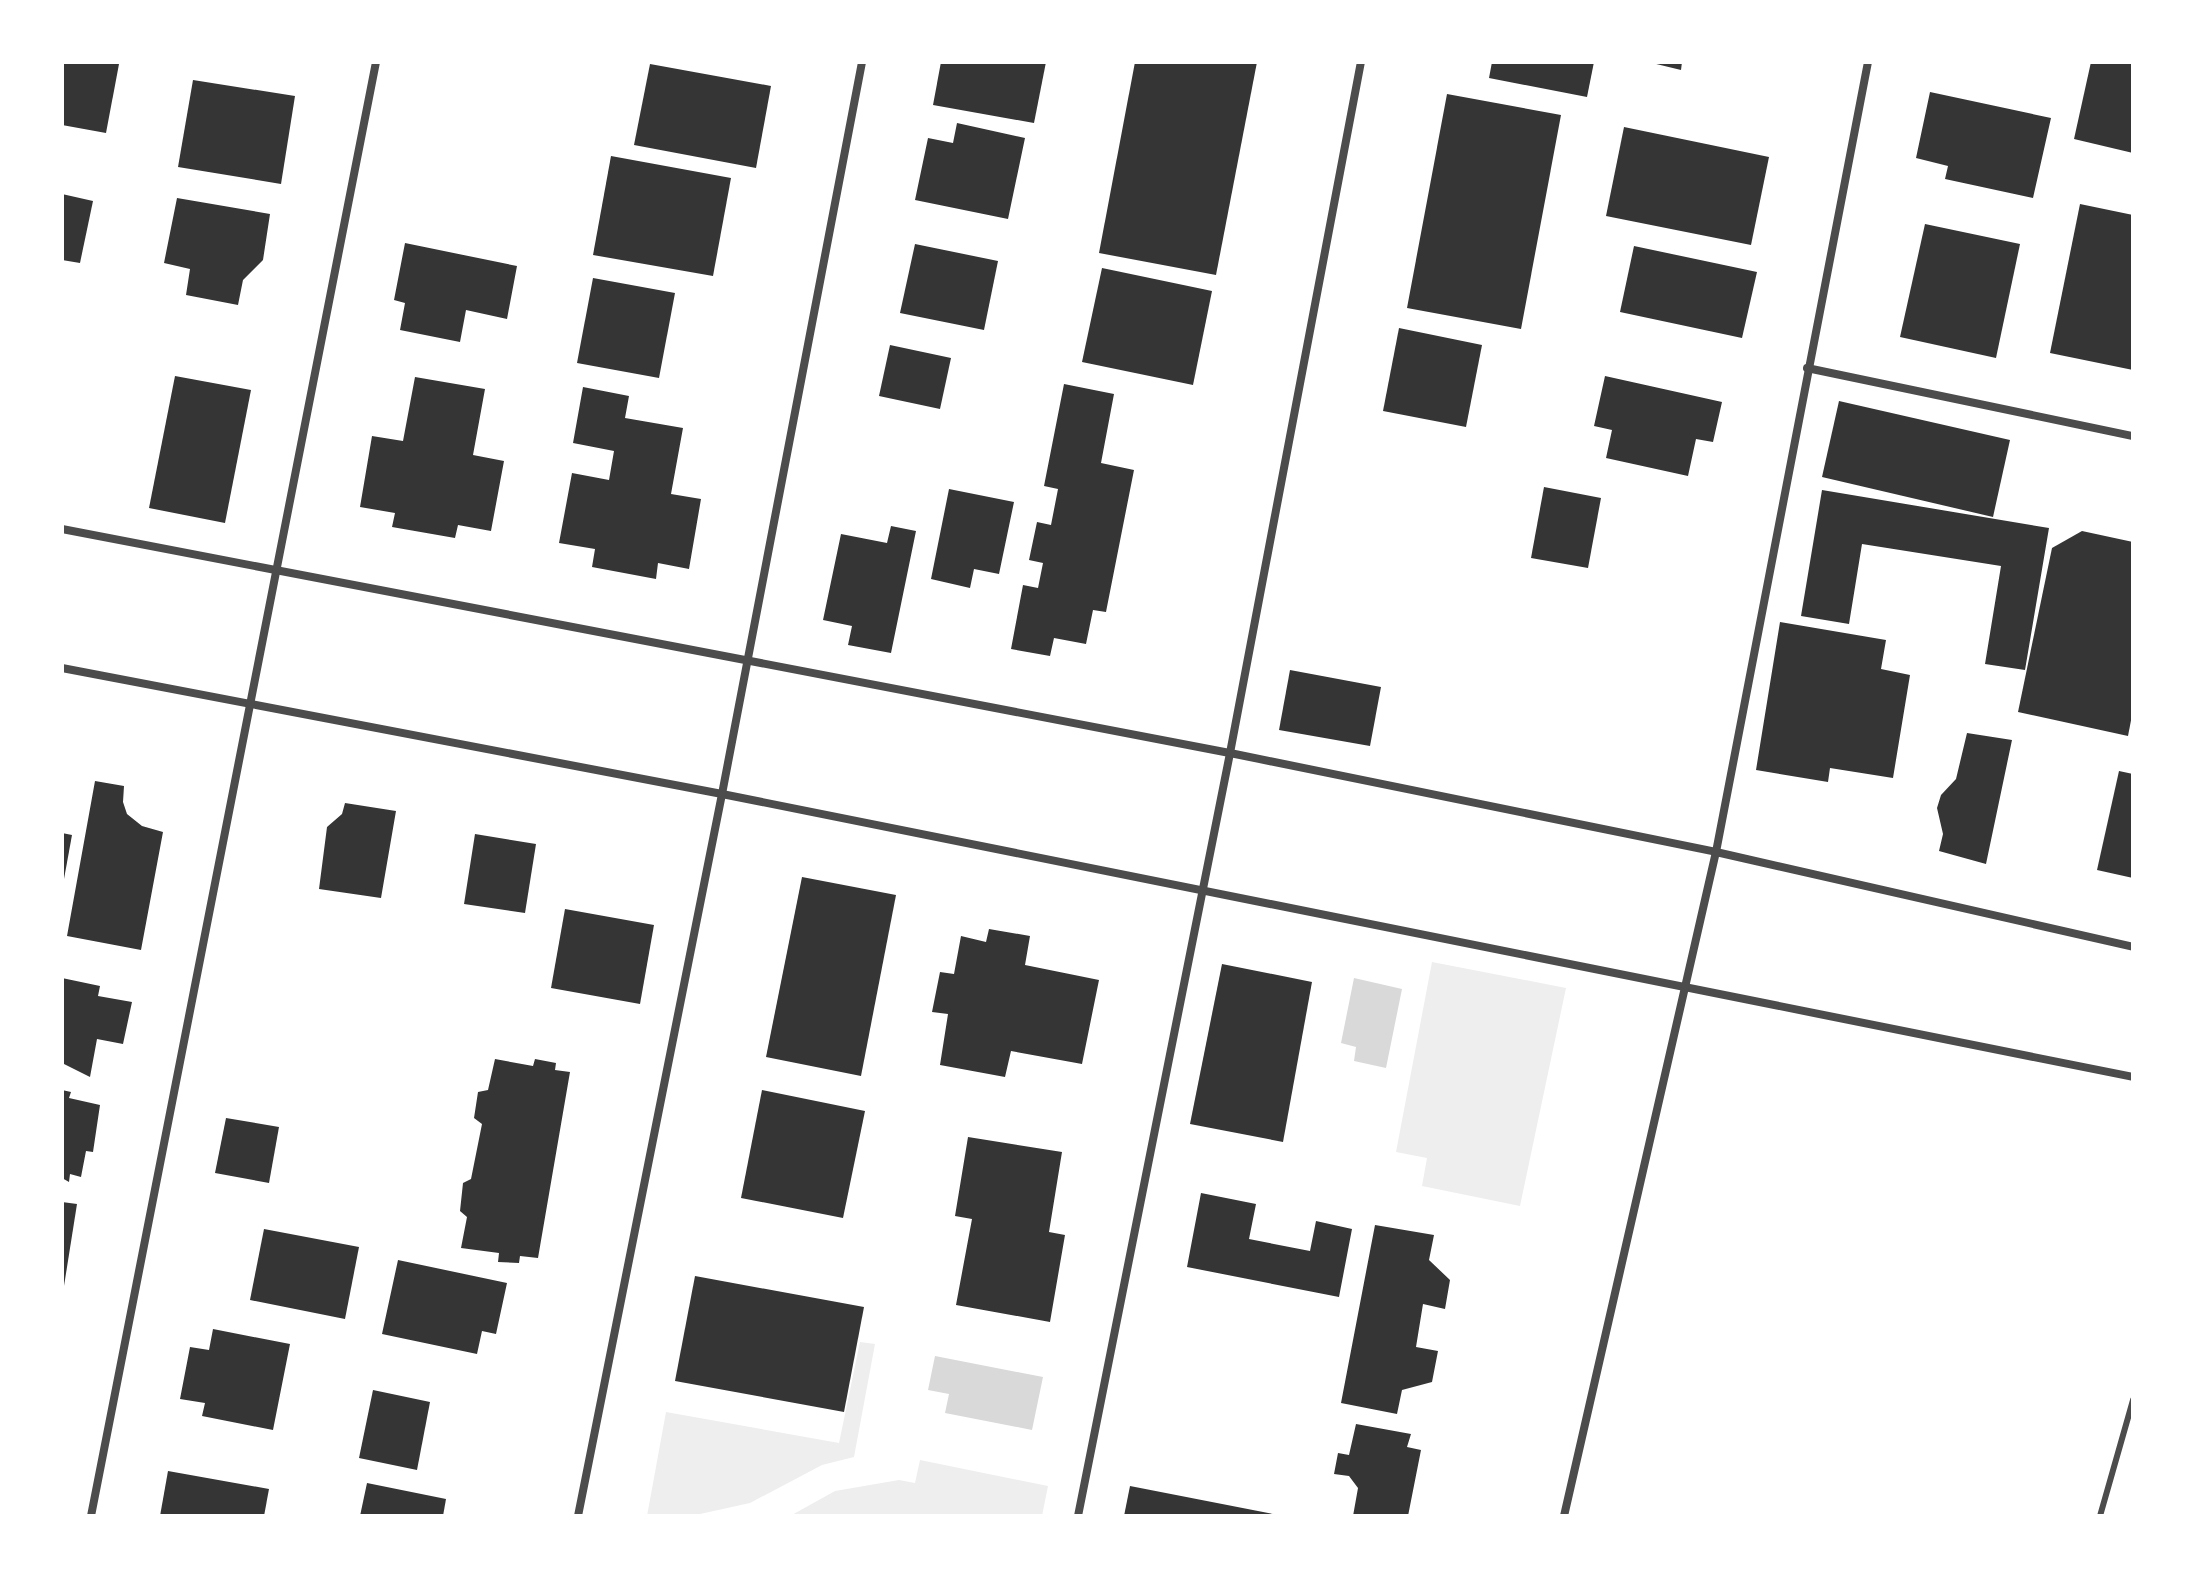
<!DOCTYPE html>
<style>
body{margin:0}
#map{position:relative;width:2195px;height:1578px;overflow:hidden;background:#fff;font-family:Poppins,sans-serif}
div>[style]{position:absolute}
.green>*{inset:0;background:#eee}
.water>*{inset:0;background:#d9d9d9}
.building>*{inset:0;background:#353535}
.service>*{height:6px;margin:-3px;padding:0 3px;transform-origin:3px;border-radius:3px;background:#4c4c4c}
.minor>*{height:8px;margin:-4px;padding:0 4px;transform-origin:4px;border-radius:4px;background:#4c4c4c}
span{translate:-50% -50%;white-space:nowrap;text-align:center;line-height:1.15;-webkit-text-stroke:8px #fff;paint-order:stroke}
.frame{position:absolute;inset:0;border:64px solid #fff;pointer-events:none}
</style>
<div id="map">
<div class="green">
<i style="clip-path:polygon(1432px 962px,1566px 988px,1520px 1206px,1422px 1186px,1427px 1158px,1396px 1152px)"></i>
<i style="clip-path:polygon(860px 1342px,875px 1344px,854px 1457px,822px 1465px,750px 1503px,691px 1516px,647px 1516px,666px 1412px,839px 1443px)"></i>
<i style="clip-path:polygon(920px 1460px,1048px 1486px,1042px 1516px,790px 1516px,835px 1491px,899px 1480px,915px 1483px)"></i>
</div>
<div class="water">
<i style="clip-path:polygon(1354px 978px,1402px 989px,1386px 1068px,1354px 1061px,1356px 1047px,1341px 1043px)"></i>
<i style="clip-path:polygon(935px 1356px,1043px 1377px,1032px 1430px,945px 1413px,949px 1394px,928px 1390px)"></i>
</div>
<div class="building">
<i style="clip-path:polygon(62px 62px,119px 64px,106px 133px,62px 125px)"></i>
<i style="clip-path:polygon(941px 62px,1046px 62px,1034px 123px,933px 105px)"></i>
<i style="clip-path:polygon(1135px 62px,1257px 62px,1216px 275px,1099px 253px)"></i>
<i style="clip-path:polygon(1492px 62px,1594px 62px,1587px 97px,1489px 78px)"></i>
<i style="clip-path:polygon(1648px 62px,1682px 62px,1681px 70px)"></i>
<i style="clip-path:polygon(2091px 62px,2133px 62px,2133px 153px,2074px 139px)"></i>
<i style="clip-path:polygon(650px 64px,771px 86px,756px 168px,634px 145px)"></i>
<i style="clip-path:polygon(193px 80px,295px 96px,281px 184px,178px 167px)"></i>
<i style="clip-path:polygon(1930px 92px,2051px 118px,2033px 198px,1945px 179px,1948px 166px,1916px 158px)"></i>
<i style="clip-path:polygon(1447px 94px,1561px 115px,1521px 329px,1407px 308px)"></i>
<i style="clip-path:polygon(957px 123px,1025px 138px,1008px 219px,915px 200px,928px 138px,953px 143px)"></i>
<i style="clip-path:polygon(1624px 127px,1769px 157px,1751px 245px,1606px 216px)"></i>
<i style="clip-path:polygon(611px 156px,731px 178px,713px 276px,593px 255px)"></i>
<i style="clip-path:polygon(62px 194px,93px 201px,80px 263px,62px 260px)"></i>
<i style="clip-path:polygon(177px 198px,270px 214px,263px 260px,243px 280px,238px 305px,186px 295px,190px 269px,164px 263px)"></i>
<i style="clip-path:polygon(2080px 204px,2133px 215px,2133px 370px,2050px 353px)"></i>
<i style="clip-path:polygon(1925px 224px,2020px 244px,1996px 358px,1900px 337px)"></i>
<i style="clip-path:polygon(405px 243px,517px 266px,507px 319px,466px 310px,460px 342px,400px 330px,405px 303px,394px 300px)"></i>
<i style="clip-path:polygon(915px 244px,998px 261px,984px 330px,900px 313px)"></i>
<i style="clip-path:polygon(1634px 246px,1757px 272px,1742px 338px,1620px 312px)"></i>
<i style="clip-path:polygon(1102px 268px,1212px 291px,1193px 385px,1082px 362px)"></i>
<i style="clip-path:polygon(593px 278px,675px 293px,659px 378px,577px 363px)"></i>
<i style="clip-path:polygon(1399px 328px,1482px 345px,1466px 427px,1383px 411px)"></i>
<i style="clip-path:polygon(890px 345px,951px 358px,940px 409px,879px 396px)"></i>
<i style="clip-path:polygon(175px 376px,251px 390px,225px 523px,149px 508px)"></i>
<i style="clip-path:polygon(1605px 376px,1722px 402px,1713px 442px,1696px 439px,1688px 476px,1606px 458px,1612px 430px,1594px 426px)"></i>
<i style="clip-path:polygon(415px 377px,485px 389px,473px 455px,504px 461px,491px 531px,458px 525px,455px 538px,392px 527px,395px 513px,360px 507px,372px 436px,403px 441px)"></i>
<i style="clip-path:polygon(1064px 384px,1114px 394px,1101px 463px,1134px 470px,1106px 612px,1093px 610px,1086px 644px,1054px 638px,1050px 656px,1011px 649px,1023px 585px,1038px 588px,1043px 563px,1029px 560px,1037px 522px,1051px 525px,1058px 489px,1044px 486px)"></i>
<i style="clip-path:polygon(583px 387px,629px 396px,625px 418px,683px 428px,671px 494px,701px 499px,689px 569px,658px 563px,656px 579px,592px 567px,595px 549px,559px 543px,572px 473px,609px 480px,614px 451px,573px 443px)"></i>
<i style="clip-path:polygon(1839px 401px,2010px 440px,1993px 517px,1822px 477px)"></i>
<i style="clip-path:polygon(1544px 487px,1601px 498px,1588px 568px,1531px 558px)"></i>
<i style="clip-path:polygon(949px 489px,1014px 502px,999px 574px,974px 569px,970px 588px,931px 579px)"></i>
<i style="clip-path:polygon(1822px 490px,2049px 528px,2025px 670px,1985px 664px,2001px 566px,1862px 544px,1849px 624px,1801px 616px)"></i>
<i style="clip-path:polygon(891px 526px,916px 531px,891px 653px,848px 645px,852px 626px,823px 620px,841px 534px,887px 543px)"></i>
<i style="clip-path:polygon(2082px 531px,2133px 542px,2133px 710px,2128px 736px,2018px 712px,2052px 548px)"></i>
<i style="clip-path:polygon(1780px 622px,1886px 640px,1881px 669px,1910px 675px,1893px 778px,1830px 768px,1828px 782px,1756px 770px)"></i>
<i style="clip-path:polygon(1290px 670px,1381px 687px,1370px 746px,1279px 730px)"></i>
<i style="clip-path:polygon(1967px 733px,2012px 740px,1986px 864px,1939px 851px,1943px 834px,1937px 808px,1941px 795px,1956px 779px)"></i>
<i style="clip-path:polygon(2119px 771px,2133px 774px,2133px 878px,2097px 870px)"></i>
<i style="clip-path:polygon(95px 781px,124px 786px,123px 802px,127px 814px,142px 826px,163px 832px,141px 950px,67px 936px)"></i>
<i style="clip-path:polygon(345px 803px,396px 811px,381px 898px,319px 889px,327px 827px,342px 814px)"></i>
<i style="clip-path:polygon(62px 833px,72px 835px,64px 879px,62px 879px)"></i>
<i style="clip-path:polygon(475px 834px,536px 844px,525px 913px,464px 904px)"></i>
<i style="clip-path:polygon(802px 877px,896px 895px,861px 1076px,766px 1057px)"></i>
<i style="clip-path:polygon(565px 909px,654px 925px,640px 1004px,551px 988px)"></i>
<i style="clip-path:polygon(989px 929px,1030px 936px,1025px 965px,1099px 980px,1082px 1064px,1011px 1051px,1005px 1077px,940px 1065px,948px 1014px,932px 1012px,940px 972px,954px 974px,961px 936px,986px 942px)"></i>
<i style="clip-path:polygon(1222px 964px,1312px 982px,1283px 1142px,1190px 1124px)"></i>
<i style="clip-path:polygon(62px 978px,100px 986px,98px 996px,132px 1002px,123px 1044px,97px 1039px,90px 1077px,62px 1063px)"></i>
<i style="clip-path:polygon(495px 1059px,533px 1066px,535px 1059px,556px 1063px,555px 1070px,570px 1072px,538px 1258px,520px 1256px,519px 1263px,498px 1262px,499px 1253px,461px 1248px,467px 1217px,460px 1211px,463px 1183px,471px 1179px,482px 1124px,474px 1118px,478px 1092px,488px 1090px)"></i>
<i style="clip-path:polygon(62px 1090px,71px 1092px,69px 1098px,100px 1105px,93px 1152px,86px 1151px,81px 1177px,70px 1174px,69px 1182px,62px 1178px)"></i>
<i style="clip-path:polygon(762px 1090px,865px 1111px,843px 1218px,741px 1198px)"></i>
<i style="clip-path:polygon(226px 1118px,279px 1127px,269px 1183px,215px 1173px)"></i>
<i style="clip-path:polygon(968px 1137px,1062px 1152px,1049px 1232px,1065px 1235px,1050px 1322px,956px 1305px,972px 1219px,955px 1216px)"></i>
<i style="clip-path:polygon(1201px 1193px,1256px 1204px,1249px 1239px,1310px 1251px,1316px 1221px,1352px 1229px,1339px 1297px,1187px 1267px)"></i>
<i style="clip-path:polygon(62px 1202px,77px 1204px,64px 1286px,62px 1286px)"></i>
<i style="clip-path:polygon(1375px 1225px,1434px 1235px,1429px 1260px,1450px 1280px,1445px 1309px,1423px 1304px,1416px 1347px,1438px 1351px,1432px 1382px,1402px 1390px,1397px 1414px,1341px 1403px)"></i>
<i style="clip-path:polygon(264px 1229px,359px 1247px,345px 1319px,250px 1300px)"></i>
<i style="clip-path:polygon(398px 1260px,507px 1283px,496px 1334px,482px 1331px,477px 1354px,382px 1334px)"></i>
<i style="clip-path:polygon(695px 1276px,864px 1307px,844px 1412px,675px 1381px)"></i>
<i style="clip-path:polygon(213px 1329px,290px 1344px,273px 1430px,202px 1416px,205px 1403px,180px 1399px,190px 1347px,209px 1350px)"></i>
<i style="clip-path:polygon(373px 1390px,430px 1402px,417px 1470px,359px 1458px)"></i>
<i style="clip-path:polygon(1356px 1424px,1411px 1434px,1407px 1447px,1421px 1450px,1408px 1516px,1353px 1516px,1358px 1488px,1349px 1476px,1334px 1474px,1338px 1453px,1349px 1455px)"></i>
<i style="clip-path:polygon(168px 1471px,269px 1489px,264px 1516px,160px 1516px)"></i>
<i style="clip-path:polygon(367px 1483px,446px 1499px,443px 1516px,360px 1516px)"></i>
<i style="clip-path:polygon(1130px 1486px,1278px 1515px,1278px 1516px,1124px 1516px)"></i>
</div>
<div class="service">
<i style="left:2100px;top:1516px;width:121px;rotate:-74.1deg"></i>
</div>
<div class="minor">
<i style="left:1807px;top:368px;width:333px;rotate:11.8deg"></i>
<i style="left:62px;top:529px;width:1189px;rotate:10.86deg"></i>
<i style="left:1230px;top:753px;width:496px;rotate:11.5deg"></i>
<i style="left:1716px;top:852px;width:428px;rotate:12.8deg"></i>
<i style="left:62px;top:668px;width:672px;rotate:10.81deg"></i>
<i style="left:722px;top:794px;width:1439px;rotate:11.34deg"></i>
<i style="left:91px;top:1516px;width:1482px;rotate:-78.91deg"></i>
<i style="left:578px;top:1516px;width:736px;rotate:-78.72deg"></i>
<i style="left:722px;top:794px;width:745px;rotate:-79.17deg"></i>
<i style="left:1078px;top:1516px;width:778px;rotate:-78.73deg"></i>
<i style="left:1230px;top:753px;width:703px;rotate:-79.27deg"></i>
<i style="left:1564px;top:1516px;width:681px;rotate:-77.11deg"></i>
<i style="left:1716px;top:852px;width:804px;rotate:-79.11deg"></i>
</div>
<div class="frame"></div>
</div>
